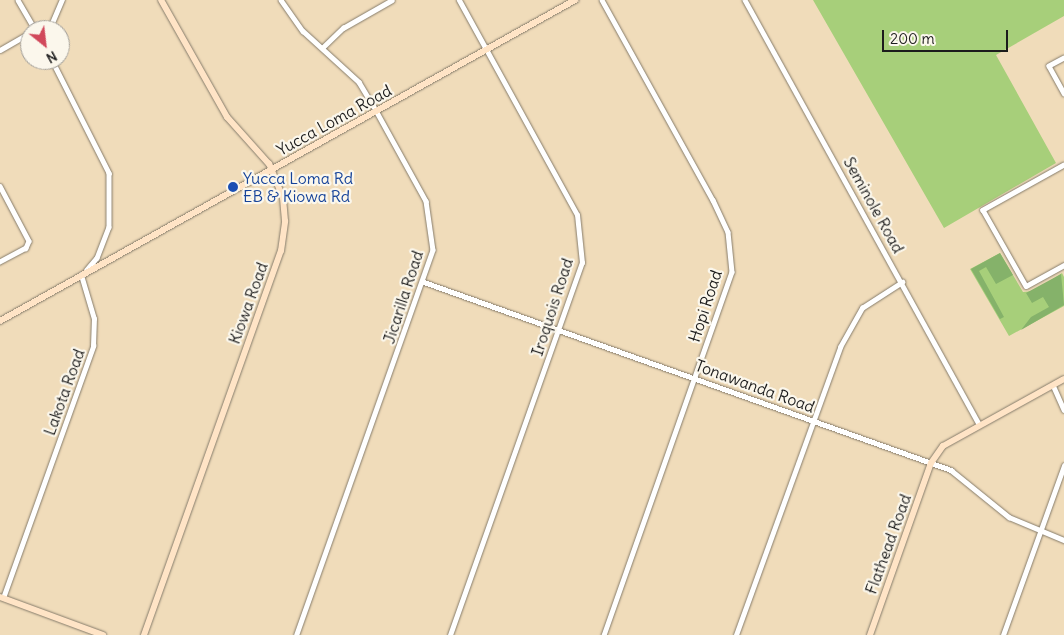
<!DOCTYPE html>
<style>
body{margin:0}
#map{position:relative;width:1064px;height:635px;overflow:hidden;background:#f0dcba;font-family:Delius,sans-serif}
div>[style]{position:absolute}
.green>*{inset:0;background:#a7cf7a}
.forest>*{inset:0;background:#85b26a}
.roads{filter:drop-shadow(0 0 1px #867c6b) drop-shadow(0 0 1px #867c6b)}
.street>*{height:4.5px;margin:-2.25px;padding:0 2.25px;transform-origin:2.25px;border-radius:2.25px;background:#fff}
.secondary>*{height:6px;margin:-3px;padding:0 3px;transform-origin:3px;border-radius:3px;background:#ffe4c6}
.dots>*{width:14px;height:14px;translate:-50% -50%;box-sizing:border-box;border:2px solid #fbf7ec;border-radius:50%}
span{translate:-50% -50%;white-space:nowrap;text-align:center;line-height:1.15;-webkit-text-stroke:4.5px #fbf7ec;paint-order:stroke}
.street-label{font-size:16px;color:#1c1c1c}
.transit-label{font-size:16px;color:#164399}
.left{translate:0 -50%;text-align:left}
.north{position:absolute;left:20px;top:20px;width:50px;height:50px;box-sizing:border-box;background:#fbf7ec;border:1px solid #a29f99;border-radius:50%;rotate:151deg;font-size:14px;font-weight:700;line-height:20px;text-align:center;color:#1c1c1c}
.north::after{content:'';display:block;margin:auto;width:18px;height:22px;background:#d1495b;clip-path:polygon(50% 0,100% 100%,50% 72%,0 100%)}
.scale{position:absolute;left:882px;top:30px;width:126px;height:22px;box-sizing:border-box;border:2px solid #1c1c1c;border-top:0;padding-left:6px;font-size:15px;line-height:18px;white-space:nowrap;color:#1c1c1c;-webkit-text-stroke:4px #fbf7ec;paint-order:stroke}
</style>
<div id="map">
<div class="green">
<i style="clip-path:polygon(813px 0,1064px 0,1064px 16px,996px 55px,1056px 163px,944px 228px)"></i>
<i style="clip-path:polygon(1000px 253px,1023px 292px,1035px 291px,1062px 273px,1064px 277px,1064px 306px,1009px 336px,970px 269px)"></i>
</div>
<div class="forest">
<i style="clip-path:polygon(1000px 253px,1013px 275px,996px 284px,986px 267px,979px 271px,1004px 317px,1000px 319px,971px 269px)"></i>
<i style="clip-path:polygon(1061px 274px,1064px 305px,1021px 330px,1031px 317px,1049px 307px,1043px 297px,1032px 303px,1026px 293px)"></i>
</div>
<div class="roads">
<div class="street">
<i style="left:18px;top:0;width:30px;rotate:60deg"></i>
<i style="left:33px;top:26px;width:8px;rotate:30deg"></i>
<i style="left:281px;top:0;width:38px;rotate:55deg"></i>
<i style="left:303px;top:31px;width:76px;rotate:42.3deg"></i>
<i style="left:359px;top:82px;width:27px;rotate:59deg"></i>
<i style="left:373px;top:105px;width:110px;rotate:61.1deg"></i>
<i style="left:426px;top:201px;width:49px;rotate:81.9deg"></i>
<i style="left:433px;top:250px;width:408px;rotate:109.5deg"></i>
<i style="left:602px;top:0;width:229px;rotate:61deg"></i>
<i style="left:713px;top:200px;width:35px;rotate:65deg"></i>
<i style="left:728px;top:232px;width:40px;rotate:84.3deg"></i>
<i style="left:732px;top:272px;width:385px;rotate:109.4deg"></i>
<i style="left:745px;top:0;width:484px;rotate:61.1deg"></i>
<i style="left:49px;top:30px;width:33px;rotate:-67deg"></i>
<i style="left:322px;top:48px;width:29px;rotate:-44deg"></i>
<i style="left:343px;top:28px;width:56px;rotate:-29.7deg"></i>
<i style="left:0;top:50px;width:34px;rotate:-30deg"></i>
<i style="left:1064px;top:58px;width:17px;rotate:152deg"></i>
<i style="left:1049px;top:66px;width:31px;rotate:61deg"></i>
<i style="left:52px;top:60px;width:127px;rotate:63.2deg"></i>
<i style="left:109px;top:173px;width:54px;rotate:90deg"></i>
<i style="left:109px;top:227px;width:33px;rotate:111deg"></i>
<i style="left:97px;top:258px;width:16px;rotate:130deg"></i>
<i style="left:1064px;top:165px;width:93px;rotate:150.9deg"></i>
<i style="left:983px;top:210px;width:87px;rotate:60.5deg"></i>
<i style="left:1026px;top:286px;width:43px;rotate:-28.9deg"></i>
<i style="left:0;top:186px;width:62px;rotate:62.2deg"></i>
<i style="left:29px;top:241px;width:8px;rotate:113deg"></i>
<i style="left:26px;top:248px;width:30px;rotate:152deg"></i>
<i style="left:424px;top:282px;width:560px;rotate:19.63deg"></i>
<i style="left:951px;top:470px;width:75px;rotate:39deg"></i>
<i style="left:1009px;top:517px;width:60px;rotate:22.7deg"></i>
<i style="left:1053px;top:385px;width:27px;rotate:66deg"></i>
<i style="left:3px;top:598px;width:268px;rotate:-70.3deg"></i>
<i style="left:93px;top:346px;width:27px;rotate:-88deg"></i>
<i style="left:94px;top:319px;width:46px;rotate:-106.5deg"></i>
<i style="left:450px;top:635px;width:395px;rotate:-70.5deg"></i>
<i style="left:582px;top:263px;width:48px;rotate:-95.9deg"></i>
<i style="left:577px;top:215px;width:245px;rotate:-118.8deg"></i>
<i style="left:736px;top:635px;width:306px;rotate:-70.1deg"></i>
<i style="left:840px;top:347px;width:45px;rotate:-60.6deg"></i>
<i style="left:862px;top:308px;width:48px;rotate:-33deg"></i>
<i style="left:1003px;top:635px;width:180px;rotate:-70.2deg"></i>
</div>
<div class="secondary">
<i style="left:0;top:321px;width:659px;rotate:-29.17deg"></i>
<i style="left:0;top:597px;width:110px;rotate:20.3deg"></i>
<i style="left:144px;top:635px;width:408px;rotate:-70.4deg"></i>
<i style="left:281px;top:251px;width:30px;rotate:-82deg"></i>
<i style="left:285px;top:221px;width:23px;rotate:-95deg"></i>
<i style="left:283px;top:198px;width:37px;rotate:-112deg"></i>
<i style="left:269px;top:164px;width:63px;rotate:-131.8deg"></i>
<i style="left:227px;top:117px;width:134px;rotate:-119.4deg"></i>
<i style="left:870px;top:635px;width:182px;rotate:-70.5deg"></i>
<i style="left:931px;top:463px;width:21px;rotate:-55deg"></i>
<i style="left:943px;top:446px;width:138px;rotate:-29deg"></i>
</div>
</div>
<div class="dots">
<i style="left:233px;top:187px;background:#1a4fb4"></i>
</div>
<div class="street-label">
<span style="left:334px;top:120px;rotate:-29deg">Yucca Loma Road</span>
<span style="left:874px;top:205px;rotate:61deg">Seminole Road</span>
<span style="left:403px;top:297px;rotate:-72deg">Jicarilla Road</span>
<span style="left:248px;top:303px;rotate:-70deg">Kiowa Road</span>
<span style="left:705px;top:306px;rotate:-72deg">Hopi Road</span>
<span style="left:552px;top:307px;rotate:-72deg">Iroquois Road</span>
<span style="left:755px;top:386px;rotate:20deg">Tonawanda Road</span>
<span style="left:64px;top:392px;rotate:-70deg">Lakota Road</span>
<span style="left:888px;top:544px;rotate:-70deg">Flathead Road</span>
</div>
<div class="transit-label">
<span class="left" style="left:243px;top:187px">Yucca Loma Rd<br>EB &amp; Kiowa Rd</span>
</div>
<div class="north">N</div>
<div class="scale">200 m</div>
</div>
